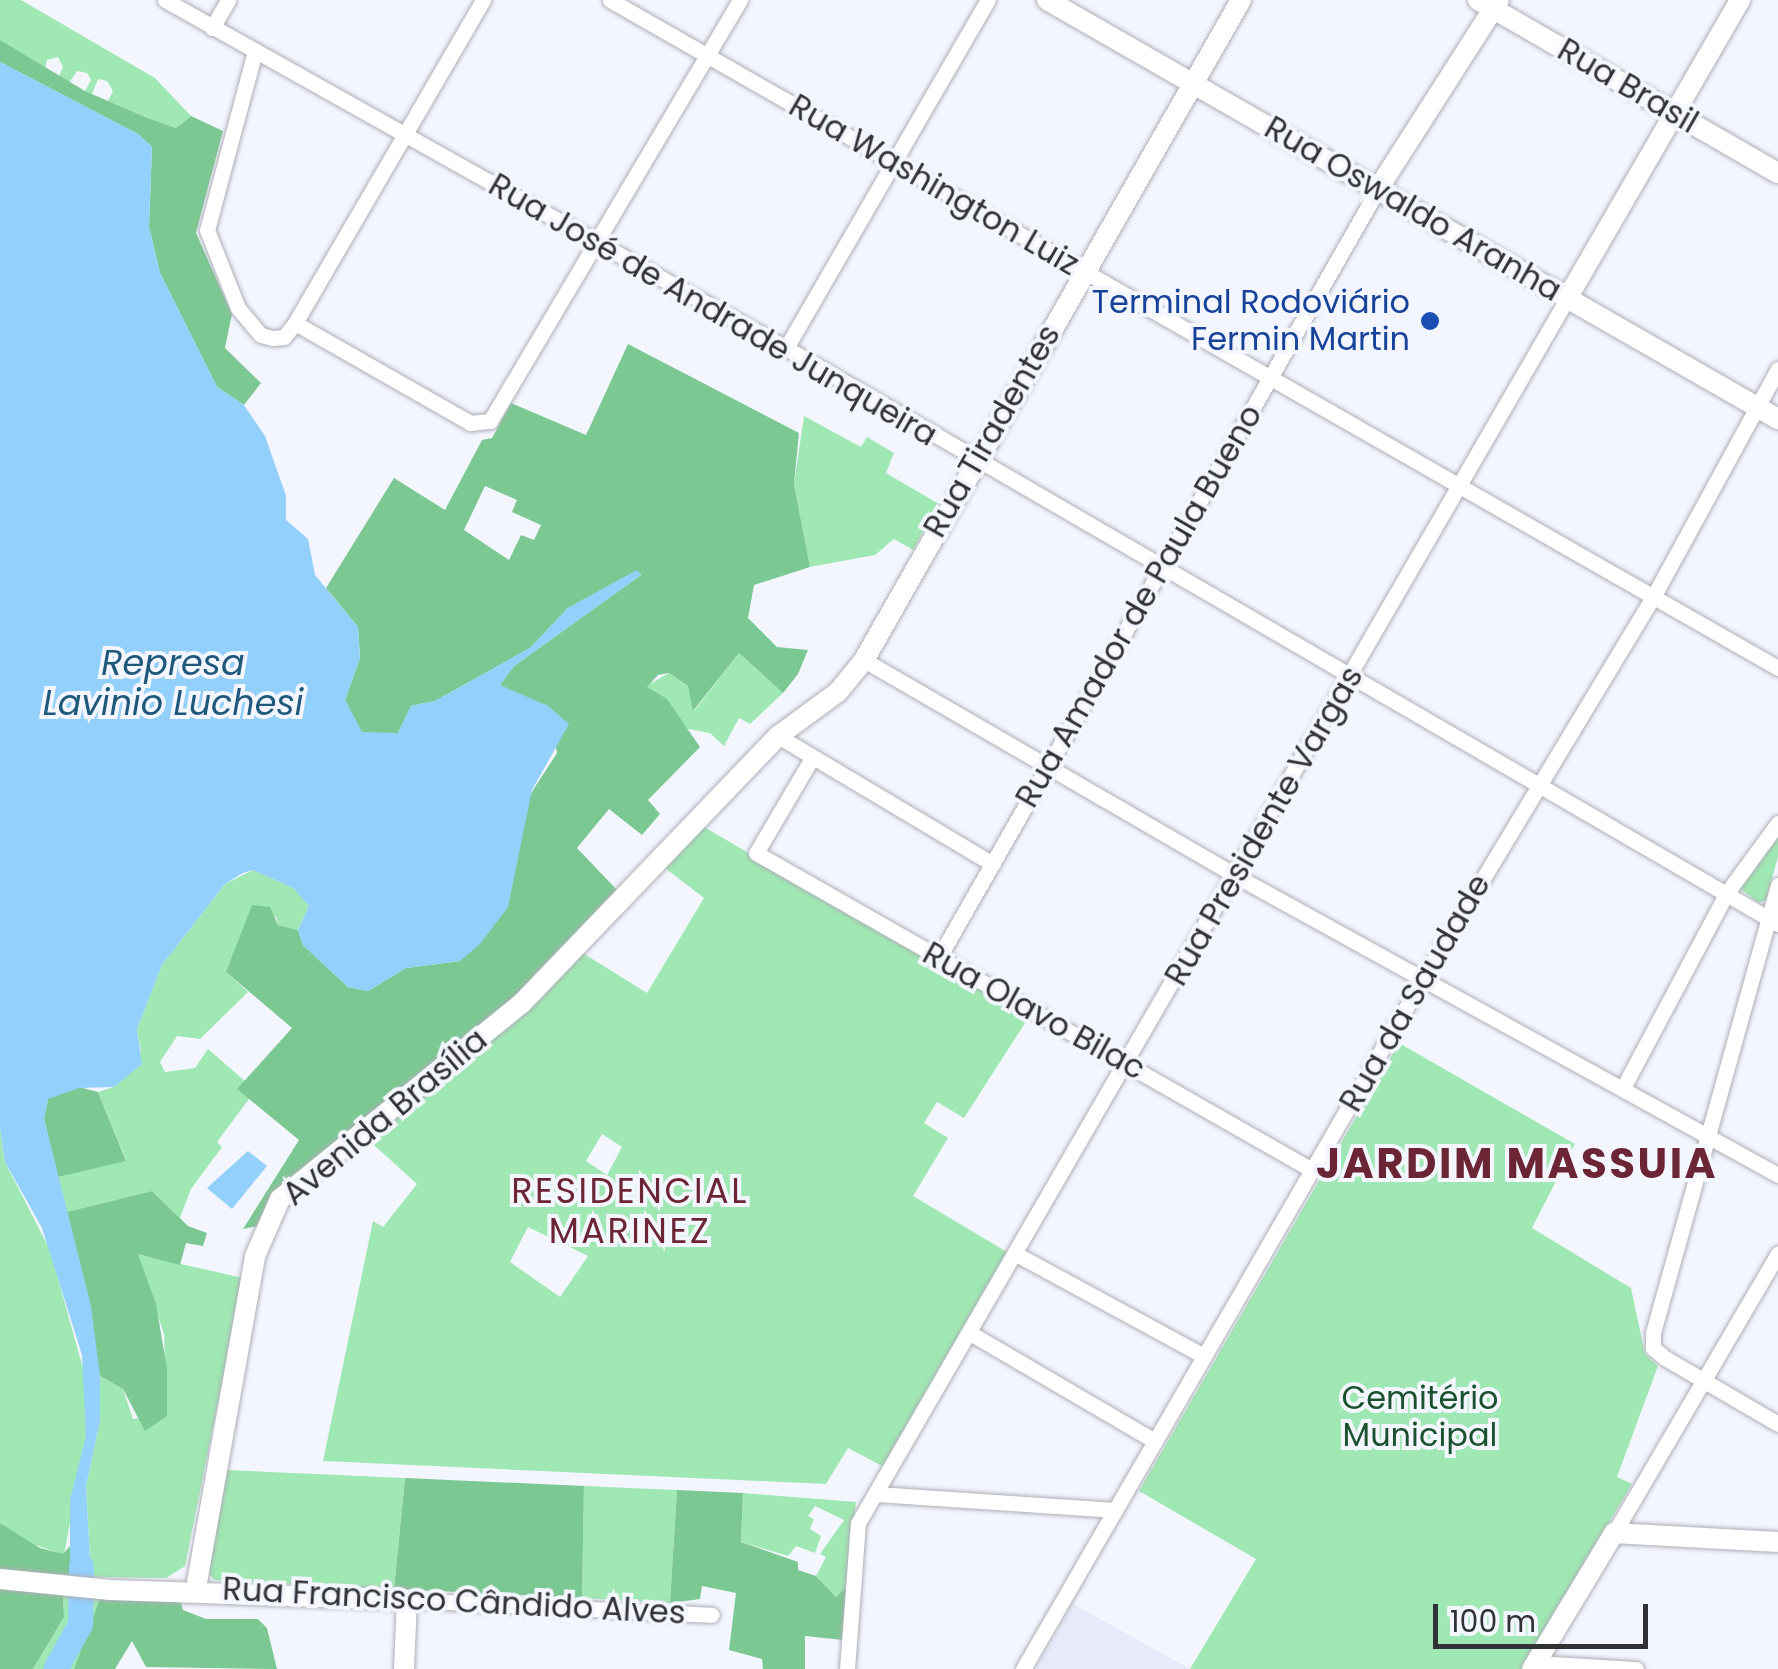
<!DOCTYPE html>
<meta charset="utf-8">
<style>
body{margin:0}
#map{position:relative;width:1778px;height:1669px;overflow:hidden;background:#f4f6ff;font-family:Poppins,sans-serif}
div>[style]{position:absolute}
.built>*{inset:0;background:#e6eafa}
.green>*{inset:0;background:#a0e8b3}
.forest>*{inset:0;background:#7cc892}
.water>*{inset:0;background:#93d0fb}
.river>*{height:25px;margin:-12.5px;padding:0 12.5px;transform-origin:12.5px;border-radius:12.5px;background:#93d0fb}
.roads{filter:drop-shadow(0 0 2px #adafb7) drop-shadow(0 0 2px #adafb7)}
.street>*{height:15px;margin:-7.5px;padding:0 7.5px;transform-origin:7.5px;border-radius:7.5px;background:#fff}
.secondary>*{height:20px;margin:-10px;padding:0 10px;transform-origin:10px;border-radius:10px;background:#fff}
.dots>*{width:28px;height:28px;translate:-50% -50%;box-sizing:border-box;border:5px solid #f4f6ff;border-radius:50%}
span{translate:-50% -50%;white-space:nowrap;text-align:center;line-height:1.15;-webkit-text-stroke:8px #f4f6ff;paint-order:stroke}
.street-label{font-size:32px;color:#313235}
.transit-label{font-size:32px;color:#164399}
.right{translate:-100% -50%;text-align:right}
.park-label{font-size:32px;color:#1b522e}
.water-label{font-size:35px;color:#1e597c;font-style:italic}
.neighbourhood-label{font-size:35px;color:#6b2535;letter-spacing:2.5px}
.district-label{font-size:42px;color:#6b2535;font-weight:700;letter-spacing:2.5px}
.scale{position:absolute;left:1433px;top:1604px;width:215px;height:45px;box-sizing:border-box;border:5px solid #313235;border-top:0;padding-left:12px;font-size:30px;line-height:35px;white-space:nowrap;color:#313235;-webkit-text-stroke:8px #f4f6ff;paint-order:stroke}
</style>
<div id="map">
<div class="built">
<i style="clip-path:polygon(1073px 1604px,1190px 1669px,1036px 1669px)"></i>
</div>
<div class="green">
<i style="clip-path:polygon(0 0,21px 0,155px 78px,191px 116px,176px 128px,145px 117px,108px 101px,113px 91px,107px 81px,98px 79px,92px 94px,85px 91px,91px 80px,87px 73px,77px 71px,69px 83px,59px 76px,63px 67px,58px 57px,47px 60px,45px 69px,17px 53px,0 40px)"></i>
<i style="clip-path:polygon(804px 416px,861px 447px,867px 437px,894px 453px,886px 473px,939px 504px,913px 550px,894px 539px,875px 555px,810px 567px,794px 484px)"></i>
<i style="clip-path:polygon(739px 653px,783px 693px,750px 724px,739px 718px,724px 746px,710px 733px,688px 729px,646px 686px,669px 673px,688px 686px,694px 711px)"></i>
<i style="clip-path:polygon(evenodd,699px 824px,1029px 1017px,964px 1118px,937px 1102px,924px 1123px,948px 1138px,913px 1196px,1007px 1252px,884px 1467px,848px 1448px,826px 1484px,323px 1461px,373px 1221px,383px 1227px,417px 1184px,364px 1136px,578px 950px,647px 993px,704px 898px,661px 865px,699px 824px,602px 1134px,622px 1147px,607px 1175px,586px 1161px,602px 1134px,699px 824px,528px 1227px,588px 1256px,560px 1297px,510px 1262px,528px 1227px)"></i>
<i style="clip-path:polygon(1778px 829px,1778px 857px,1766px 900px,1759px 903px,1738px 887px)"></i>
<i style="clip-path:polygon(253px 870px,293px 888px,309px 906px,298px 930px,278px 925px,276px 916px,226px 972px,248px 992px,200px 1039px,177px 1036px,160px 1062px,165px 1072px,195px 1068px,208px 1049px,245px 1081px,238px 1089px,249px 1099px,217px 1142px,222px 1147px,191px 1189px,180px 1218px,152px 1191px,67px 1212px,58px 1177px,126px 1160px,98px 1092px,114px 1087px,141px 1052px,137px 1029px,162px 965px,225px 884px)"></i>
<i style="clip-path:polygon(1399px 1043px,1575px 1144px,1532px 1228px,1631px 1288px,1645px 1354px,1658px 1366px,1617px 1477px,1632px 1484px,1522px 1669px,1190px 1669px,1256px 1559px,1139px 1491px)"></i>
<i style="clip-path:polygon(0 1128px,5px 1162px,50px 1250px,88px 1386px,86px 1436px,64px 1555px,24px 1541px,0 1523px)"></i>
<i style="clip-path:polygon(137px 1254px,243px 1278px,185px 1566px,166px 1578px,91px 1577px,86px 1486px,100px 1421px,100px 1376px,123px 1389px,133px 1419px,167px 1416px,164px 1334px)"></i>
<i style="clip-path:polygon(226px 1470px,405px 1478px,394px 1589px,214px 1580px,208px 1573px)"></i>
<i style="clip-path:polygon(584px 1486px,677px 1490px,670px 1603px,582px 1598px)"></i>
<i style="clip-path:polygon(743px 1493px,856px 1502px,848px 1586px,837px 1598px,816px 1576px,826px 1557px,820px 1554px,844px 1520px,815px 1506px,808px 1516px,814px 1519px,810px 1529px,821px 1536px,815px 1553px,796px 1546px,788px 1556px,741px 1542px)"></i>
<i style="clip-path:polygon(63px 1593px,100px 1599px,87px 1645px,74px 1669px,33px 1669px,64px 1617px)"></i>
</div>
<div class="forest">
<i style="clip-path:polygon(0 40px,85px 91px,145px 117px,176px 128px,191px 116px,223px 131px,196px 233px,232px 314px,225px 348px,261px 383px,244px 405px,217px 387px,160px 273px,149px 227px,152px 147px,138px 134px,0 62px)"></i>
<i style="clip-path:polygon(evenodd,628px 344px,799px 433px,794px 484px,810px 567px,754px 585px,748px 618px,777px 647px,808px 650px,798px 674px,783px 693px,739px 653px,693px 711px,688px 686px,669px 673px,658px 675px,647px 687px,667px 699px,700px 747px,648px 800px,660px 814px,642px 835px,609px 809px,577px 848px,617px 890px,517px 997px,259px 1226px,243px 1229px,299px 1140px,237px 1089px,292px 1028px,226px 972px,252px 905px,270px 907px,278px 925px,298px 930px,303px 945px,348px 987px,368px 991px,406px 968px,460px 961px,533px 790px,557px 753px,548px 706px,499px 686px,514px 666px,641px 575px,636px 571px,568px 608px,530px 648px,435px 701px,411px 706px,398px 733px,362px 733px,345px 700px,360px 658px,358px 627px,326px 588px,394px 478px,445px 510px,482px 440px,492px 438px,511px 403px,586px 435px,628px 344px,485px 486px,517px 500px,512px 512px,541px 525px,534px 540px,521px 535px,509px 560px,464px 530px,485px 486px)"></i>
<i style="clip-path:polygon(79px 1087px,98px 1092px,126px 1161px,58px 1177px,44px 1119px,48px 1098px)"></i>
<i style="clip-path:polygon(152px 1191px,188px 1226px,207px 1233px,203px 1246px,186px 1243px,180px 1265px,138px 1254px,156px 1304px,167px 1369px,167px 1416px,145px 1431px,123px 1389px,100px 1376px,67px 1212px)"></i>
<i style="clip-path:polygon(405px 1478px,584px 1486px,582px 1598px,394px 1589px)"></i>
<i style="clip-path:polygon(677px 1490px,743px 1493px,741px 1542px,798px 1562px,798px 1570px,816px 1576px,836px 1597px,848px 1586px,843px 1640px,805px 1636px,805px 1669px,763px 1669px,762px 1659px,729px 1650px,736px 1593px,702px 1586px,700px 1599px,670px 1603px)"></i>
<i style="clip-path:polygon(0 1523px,40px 1548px,63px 1554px,70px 1546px,70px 1575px,0 1570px)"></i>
<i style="clip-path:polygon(0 1585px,63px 1593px,64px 1617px,33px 1669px,0 1669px)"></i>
<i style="clip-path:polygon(179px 1596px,183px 1610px,206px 1619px,258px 1619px,267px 1628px,277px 1669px,146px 1667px,132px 1641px,115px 1669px,74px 1669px,100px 1599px)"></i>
</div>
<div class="water">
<i style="clip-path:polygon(0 62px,138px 134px,152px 147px,149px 227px,160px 273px,217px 387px,244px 405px,265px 436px,286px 496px,286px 520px,308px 539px,315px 575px,358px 627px,360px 658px,345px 700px,362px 732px,398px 733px,411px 706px,435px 701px,530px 648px,568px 608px,637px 570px,641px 575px,514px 666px,500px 685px,548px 706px,569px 724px,532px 790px,508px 907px,480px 944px,460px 961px,406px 968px,368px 991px,348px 987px,303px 945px,298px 930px,309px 906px,293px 888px,253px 870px,243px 873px,225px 884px,162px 965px,137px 1029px,142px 1064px,114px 1087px,79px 1088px,48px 1099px,44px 1119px,91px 1306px,100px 1376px,100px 1421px,86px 1486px,91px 1577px,70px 1575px,70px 1500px,86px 1436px,82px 1355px,42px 1228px,5px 1162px,0 1128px)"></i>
<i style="clip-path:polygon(248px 1151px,267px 1166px,232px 1209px,207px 1188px)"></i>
</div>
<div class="river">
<i style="left:55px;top:1669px;width:51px;rotate:-60.9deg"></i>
<i style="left:80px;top:1624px;width:58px;rotate:-89deg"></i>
</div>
<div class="roads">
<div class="street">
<i style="left:165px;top:0;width:712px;rotate:29.27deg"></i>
<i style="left:786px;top:348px;width:1147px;rotate:30.14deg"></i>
<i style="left:610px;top:0;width:1346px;rotate:29.77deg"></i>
<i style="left:212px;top:28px;width:32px;rotate:-60deg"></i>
<i style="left:255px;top:51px;width:185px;rotate:105deg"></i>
<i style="left:207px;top:230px;width:84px;rotate:68.3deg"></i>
<i style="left:238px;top:308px;width:35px;rotate:50deg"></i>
<i style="left:261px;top:335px;width:12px;rotate:14deg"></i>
<i style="left:273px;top:338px;width:11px;rotate:-5deg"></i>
<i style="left:284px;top:337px;width:18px;rotate:-52deg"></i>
<i style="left:295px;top:323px;width:374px;rotate:-59.8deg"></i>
<i style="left:295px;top:323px;width:202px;rotate:29.7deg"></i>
<i style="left:470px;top:423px;width:20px;rotate:-6deg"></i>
<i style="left:490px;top:421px;width:490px;rotate:-59.3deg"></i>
<i style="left:786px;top:348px;width:402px;rotate:-59.9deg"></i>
<i style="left:864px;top:660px;width:430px;rotate:30.1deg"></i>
<i style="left:1236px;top:876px;width:619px;rotate:28.88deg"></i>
<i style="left:778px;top:736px;width:250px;rotate:30.8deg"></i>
<i style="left:812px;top:758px;width:110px;rotate:120.5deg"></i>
<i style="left:756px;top:853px;width:640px;rotate:29.69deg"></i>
<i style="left:1778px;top:885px;width:464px;rotate:105.6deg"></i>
<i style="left:1653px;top:1332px;width:16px;rotate:90deg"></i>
<i style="left:1653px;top:1348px;width:16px;rotate:40deg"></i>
<i style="left:1665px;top:1358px;width:131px;rotate:30.3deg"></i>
<i style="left:939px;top:957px;width:885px;rotate:-60.25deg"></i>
<i style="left:1624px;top:1086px;width:217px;rotate:-62deg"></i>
<i style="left:1726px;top:894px;width:88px;rotate:-53.8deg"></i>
<i style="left:1016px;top:1254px;width:214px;rotate:28.5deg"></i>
<i style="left:970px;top:1333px;width:214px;rotate:30.3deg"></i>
<i style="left:876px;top:1494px;width:240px;rotate:3.8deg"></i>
<i style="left:1614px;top:1533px;width:324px;rotate:-59.6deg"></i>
<i style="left:407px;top:1600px;width:305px;rotate:2.8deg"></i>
<i style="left:1535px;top:1663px;width:101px;rotate:3.4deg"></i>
<i style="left:847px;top:1669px;width:146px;rotate:-85.7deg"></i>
<i style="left:858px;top:1523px;width:1417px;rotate:-59.92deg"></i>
<i style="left:1023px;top:1669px;width:798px;rotate:-59.93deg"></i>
<i style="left:1423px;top:978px;width:443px;rotate:-58.9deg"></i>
<i style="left:1652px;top:599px;width:262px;rotate:-61.3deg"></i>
</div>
<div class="secondary">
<i style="left:1047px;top:0;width:843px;rotate:29.82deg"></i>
<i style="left:1478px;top:0;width:346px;rotate:30deg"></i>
<i style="left:1378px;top:189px;width:224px;rotate:-57.4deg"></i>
<i style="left:1568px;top:297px;width:343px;rotate:-59.9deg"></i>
<i style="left:0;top:1579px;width:111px;rotate:5.7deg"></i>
<i style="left:110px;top:1590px;width:297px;rotate:1.9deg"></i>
<i style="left:407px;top:1600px;width:69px;rotate:92.5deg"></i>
<i style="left:196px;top:1588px;width:337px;rotate:-79.9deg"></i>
<i style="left:255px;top:1256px;width:62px;rotate:-66.3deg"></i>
<i style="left:280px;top:1199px;width:311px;rotate:-39deg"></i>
<i style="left:522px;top:1003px;width:370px;rotate:-46.2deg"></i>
<i style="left:778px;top:736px;width:74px;rotate:-36.3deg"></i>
<i style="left:838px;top:692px;width:41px;rotate:-50.9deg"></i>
<i style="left:864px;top:660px;width:760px;rotate:-60.26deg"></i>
<i style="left:1532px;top:1669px;width:159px;rotate:-58.9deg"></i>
<i style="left:1614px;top:1533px;width:164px;rotate:3.1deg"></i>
</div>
</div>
<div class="dots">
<i style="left:1430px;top:321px;background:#1a4fb4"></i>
</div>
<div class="street-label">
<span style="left:1628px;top:86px;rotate:30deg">Rua Brasil</span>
<span style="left:934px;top:185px;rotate:30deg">Rua Washington Luiz</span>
<span style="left:1413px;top:209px;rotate:30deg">Rua Oswaldo Aranha</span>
<span style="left:713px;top:310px;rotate:30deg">Rua José de Andrade Junqueira</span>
<span style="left:992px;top:431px;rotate:-60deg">Rua Tiradentes</span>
<span style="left:1139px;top:606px;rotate:-60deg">Rua Amador de Paula Bueno</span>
<span style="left:1264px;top:826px;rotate:-60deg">Rua Presidente Vargas</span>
<span style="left:1415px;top:993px;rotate:-60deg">Rua da Saudade</span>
<span style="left:1034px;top:1011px;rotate:29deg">Rua Olavo Bilac</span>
<span style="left:385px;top:1117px;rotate:-40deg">Avenida Brasília</span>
<span style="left:454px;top:1601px;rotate:3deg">Rua Francisco Cândido Alves</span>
</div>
<div class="transit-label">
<span class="right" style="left:1410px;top:321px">Terminal Rodoviário<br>Fermin Martin</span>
</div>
<div class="park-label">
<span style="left:1420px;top:1417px">Cemitério<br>Municipal</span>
</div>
<div class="water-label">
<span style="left:173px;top:683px">Represa<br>Lavinio Luchesi</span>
</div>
<div class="neighbourhood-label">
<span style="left:630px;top:1211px">RESIDENCIAL<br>MARINEZ</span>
</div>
<div class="district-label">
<span style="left:1517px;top:1164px">JARDIM MASSUIA</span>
</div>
<div class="scale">100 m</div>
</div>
